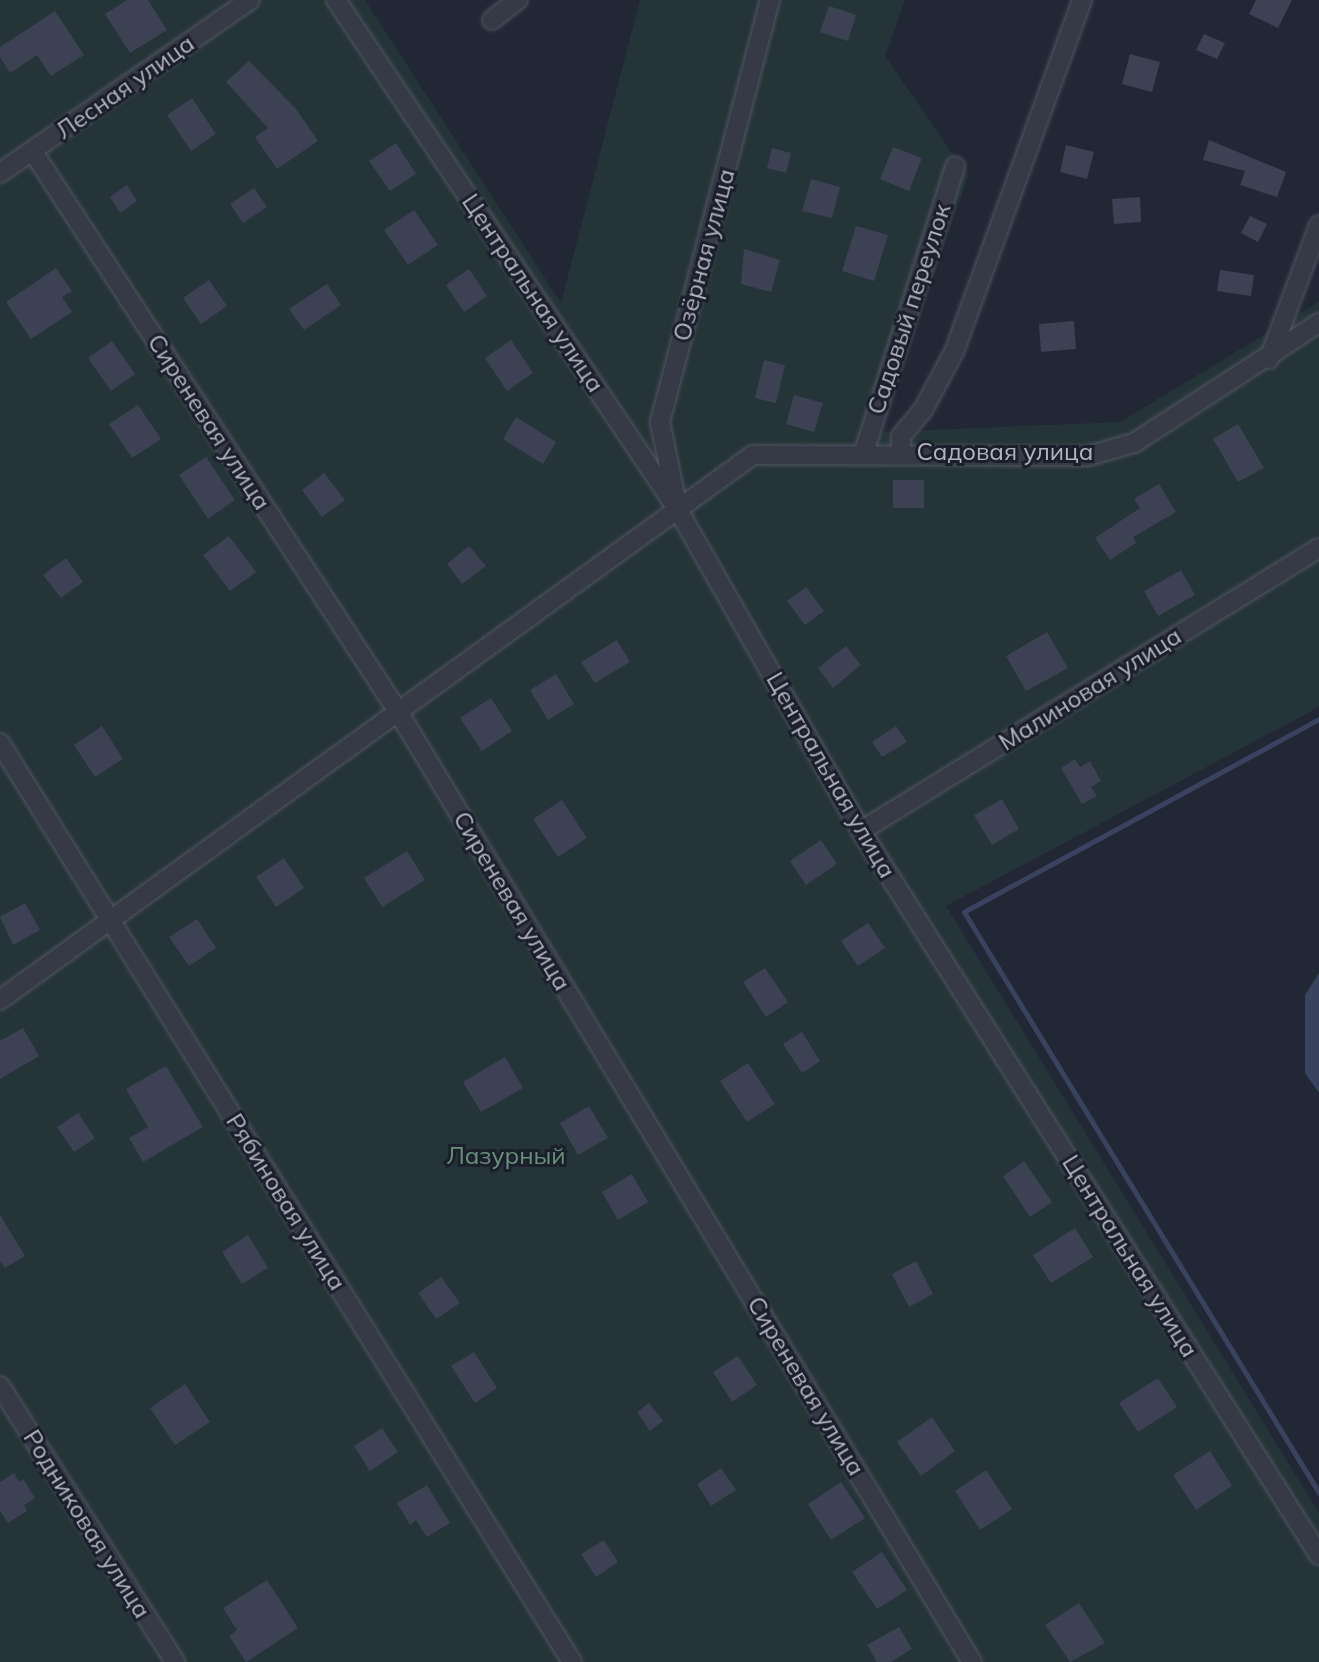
<!DOCTYPE html>
<meta charset="utf-8">
<style>
body{margin:0}
#map{position:relative;width:1319px;height:1662px;overflow:hidden;background:#222736;font-family:Mulish,sans-serif}
div>[style]{position:absolute}
.green>*{inset:0;background:#253438}
.water>*{inset:0;background:#39425e}
.stream>*{height:5px;margin:-2.5px;padding:0 2.5px;transform-origin:2.5px;border-radius:2.5px;background:#39425e}
.building>*{inset:0;background:#3c4253}
.roads{filter:drop-shadow(0 0 2px #505461) drop-shadow(0 0 2px #505461)}
.street>*{height:18px;margin:-9px;padding:0 9px;transform-origin:9px;border-radius:9px;background:#363a47}
span{translate:-50% -50%;white-space:nowrap;text-align:center;line-height:1.15;-webkit-text-stroke:6px #1b1f2b;paint-order:stroke}
.street-label{font-size:24px;color:#b0b4c3}
.park-label{font-size:24px;color:#6a917a}
</style>
<div id="map">
<div class="green">
<i style="clip-path:polygon(0 0,365px 0,561px 303px,640px 0,905px 0,885px 56px,968px 176px,879px 432px,1120px 422px,1319px 302px,1319px 707px,946px 906px,1319px 1513px,1319px 1662px,0 1662px)"></i>
</div>
<div class="water">
<i style="clip-path:polygon(1319px 973px,1319px 1093px,1305px 1073px,1305px 995px)"></i>
</div>
<div class="stream">
<i style="left:1319px;top:719px;width:404px;rotate:151.5deg"></i>
<i style="left:964px;top:912px;width:681px;rotate:58.57deg"></i>
</div>
<div class="building">
<i style="clip-path:polygon(127px 0,148px 0,167px 30px,130px 53px,105px 14px)"></i>
<i style="clip-path:polygon(1256px 0,1292px 0,1278px 28px,1249px 14px)"></i>
<i style="clip-path:polygon(829px 6px,856px 15px,848px 41px,820px 32px)"></i>
<i style="clip-path:polygon(55px 11px,84px 55px,51px 76px,37px 55px,10px 73px,0 57px,0 47px)"></i>
<i style="clip-path:polygon(1204px 34px,1225px 43px,1217px 59px,1196px 50px)"></i>
<i style="clip-path:polygon(1130px 54px,1160px 62px,1152px 92px,1122px 84px)"></i>
<i style="clip-path:polygon(249px 61px,296px 109px,318px 141px,277px 169px,255px 137px,268px 128px,226px 82px)"></i>
<i style="clip-path:polygon(192px 98px,216px 134px,191px 151px,167px 115px)"></i>
<i style="clip-path:polygon(1209px 140px,1286px 172px,1277px 197px,1240px 185px,1245px 171px,1203px 160px)"></i>
<i style="clip-path:polygon(396px 143px,416px 174px,390px 191px,369px 161px)"></i>
<i style="clip-path:polygon(1066px 145px,1094px 152px,1087px 179px,1060px 172px)"></i>
<i style="clip-path:polygon(893px 147px,922px 158px,909px 191px,880px 179px)"></i>
<i style="clip-path:polygon(772px 148px,791px 153px,786px 173px,767px 168px)"></i>
<i style="clip-path:polygon(811px 179px,840px 187px,832px 218px,802px 211px)"></i>
<i style="clip-path:polygon(127px 185px,137px 201px,120px 213px,110px 197px)"></i>
<i style="clip-path:polygon(254px 188px,267px 207px,243px 223px,230px 204px)"></i>
<i style="clip-path:polygon(1140px 197px,1141px 222px,1114px 224px,1112px 199px)"></i>
<i style="clip-path:polygon(414px 210px,438px 245px,408px 265px,384px 230px)"></i>
<i style="clip-path:polygon(1250px 216px,1267px 224px,1258px 242px,1241px 233px)"></i>
<i style="clip-path:polygon(856px 226px,888px 235px,874px 281px,842px 271px)"></i>
<i style="clip-path:polygon(744px 249px,780px 260px,771px 292px,741px 284px)"></i>
<i style="clip-path:polygon(56px 268px,72px 291px,62px 297px,72px 312px,31px 339px,6px 302px)"></i>
<i style="clip-path:polygon(469px 269px,487px 296px,464px 312px,446px 285px)"></i>
<i style="clip-path:polygon(1220px 270px,1254px 275px,1251px 296px,1217px 291px)"></i>
<i style="clip-path:polygon(209px 280px,227px 306px,201px 324px,183px 298px)"></i>
<i style="clip-path:polygon(327px 284px,341px 305px,304px 330px,289px 309px)"></i>
<i style="clip-path:polygon(1074px 321px,1076px 349px,1041px 352px,1039px 324px)"></i>
<i style="clip-path:polygon(511px 340px,533px 373px,507px 391px,485px 358px)"></i>
<i style="clip-path:polygon(112px 341px,135px 374px,111px 391px,88px 358px)"></i>
<i style="clip-path:polygon(764px 360px,785px 365px,776px 403px,755px 398px)"></i>
<i style="clip-path:polygon(794px 395px,823px 403px,814px 432px,786px 424px)"></i>
<i style="clip-path:polygon(138px 405px,161px 439px,132px 458px,109px 424px)"></i>
<i style="clip-path:polygon(516px 417px,556px 442px,543px 464px,503px 439px)"></i>
<i style="clip-path:polygon(1238px 424px,1264px 468px,1238px 482px,1213px 439px)"></i>
<i style="clip-path:polygon(206px 457px,235px 500px,208px 519px,179px 475px)"></i>
<i style="clip-path:polygon(324px 473px,345px 500px,322px 517px,302px 490px)"></i>
<i style="clip-path:polygon(893px 480px,924px 480px,924px 508px,893px 508px)"></i>
<i style="clip-path:polygon(1159px 484px,1176px 512px,1133px 537px,1136px 543px,1110px 560px,1095px 538px,1140px 508px,1134px 499px)"></i>
<i style="clip-path:polygon(229px 536px,256px 572px,230px 591px,203px 555px)"></i>
<i style="clip-path:polygon(469px 546px,486px 566px,462px 584px,447px 564px)"></i>
<i style="clip-path:polygon(66px 558px,83px 582px,61px 598px,43px 575px)"></i>
<i style="clip-path:polygon(1181px 570px,1195px 595px,1158px 616px,1144px 591px)"></i>
<i style="clip-path:polygon(806px 587px,824px 611px,805px 625px,787px 601px)"></i>
<i style="clip-path:polygon(1047px 632px,1068px 668px,1026px 691px,1006px 656px)"></i>
<i style="clip-path:polygon(617px 640px,630px 662px,595px 683px,581px 662px)"></i>
<i style="clip-path:polygon(846px 646px,861px 665px,833px 688px,818px 668px)"></i>
<i style="clip-path:polygon(556px 674px,574px 704px,548px 720px,530px 690px)"></i>
<i style="clip-path:polygon(491px 698px,512px 731px,482px 751px,460px 718px)"></i>
<i style="clip-path:polygon(102px 726px,123px 759px,95px 777px,74px 745px)"></i>
<i style="clip-path:polygon(896px 726px,907px 742px,882px 757px,872px 742px)"></i>
<i style="clip-path:polygon(1075px 759px,1080px 767px,1090px 761px,1101px 781px,1091px 787px,1097px 796px,1082px 804px,1061px 768px)"></i>
<i style="clip-path:polygon(1002px 799px,1019px 829px,992px 845px,974px 815px)"></i>
<i style="clip-path:polygon(562px 800px,587px 838px,558px 857px,533px 819px)"></i>
<i style="clip-path:polygon(821px 840px,837px 864px,806px 885px,790px 861px)"></i>
<i style="clip-path:polygon(407px 851px,425px 880px,382px 907px,364px 878px)"></i>
<i style="clip-path:polygon(284px 858px,304px 888px,276px 907px,256px 877px)"></i>
<i style="clip-path:polygon(25px 903px,40px 930px,13px 945px,0 917px)"></i>
<i style="clip-path:polygon(197px 919px,216px 948px,189px 966px,169px 937px)"></i>
<i style="clip-path:polygon(868px 923px,885px 948px,858px 966px,841px 941px)"></i>
<i style="clip-path:polygon(765px 968px,788px 1002px,766px 1017px,743px 982px)"></i>
<i style="clip-path:polygon(23px 1028px,39px 1056px,0 1079px,0 1041px)"></i>
<i style="clip-path:polygon(802px 1032px,820px 1061px,802px 1073px,783px 1044px)"></i>
<i style="clip-path:polygon(505px 1057px,523px 1088px,481px 1112px,463px 1082px)"></i>
<i style="clip-path:polygon(748px 1063px,775px 1104px,747px 1122px,720px 1081px)"></i>
<i style="clip-path:polygon(166px 1066px,203px 1127px,143px 1162px,129px 1138px,148px 1127px,126px 1089px)"></i>
<i style="clip-path:polygon(589px 1106px,608px 1138px,578px 1155px,560px 1123px)"></i>
<i style="clip-path:polygon(78px 1113px,95px 1138px,74px 1152px,57px 1127px)"></i>
<i style="clip-path:polygon(1024px 1161px,1052px 1202px,1030px 1217px,1003px 1176px)"></i>
<i style="clip-path:polygon(632px 1174px,648px 1202px,618px 1220px,602px 1192px)"></i>
<i style="clip-path:polygon(0 1215px,25px 1256px,5px 1268px,0 1261px)"></i>
<i style="clip-path:polygon(1075px 1228px,1093px 1257px,1051px 1283px,1033px 1255px)"></i>
<i style="clip-path:polygon(248px 1235px,268px 1268px,242px 1284px,222px 1252px)"></i>
<i style="clip-path:polygon(916px 1261px,933px 1294px,909px 1307px,892px 1274px)"></i>
<i style="clip-path:polygon(441px 1277px,460px 1303px,436px 1319px,418px 1293px)"></i>
<i style="clip-path:polygon(474px 1352px,497px 1388px,475px 1403px,451px 1366px)"></i>
<i style="clip-path:polygon(738px 1356px,757px 1385px,732px 1402px,713px 1372px)"></i>
<i style="clip-path:polygon(1158px 1378px,1177px 1407px,1138px 1432px,1119px 1403px)"></i>
<i style="clip-path:polygon(185px 1384px,210px 1422px,175px 1445px,150px 1408px)"></i>
<i style="clip-path:polygon(649px 1403px,663px 1421px,650px 1431px,637px 1412px)"></i>
<i style="clip-path:polygon(932px 1417px,955px 1451px,921px 1476px,897px 1442px)"></i>
<i style="clip-path:polygon(382px 1428px,398px 1452px,370px 1471px,354px 1446px)"></i>
<i style="clip-path:polygon(1210px 1451px,1232px 1486px,1196px 1510px,1173px 1475px)"></i>
<i style="clip-path:polygon(721px 1468px,736px 1490px,711px 1506px,697px 1484px)"></i>
<i style="clip-path:polygon(986px 1470px,1012px 1509px,980px 1530px,955px 1491px)"></i>
<i style="clip-path:polygon(14px 1473px,19px 1482px,23px 1479px,35px 1498px,24px 1505px,27px 1511px,8px 1523px,0 1511px,0 1482px)"></i>
<i style="clip-path:polygon(841px 1482px,865px 1518px,831px 1540px,808px 1504px)"></i>
<i style="clip-path:polygon(427px 1485px,450px 1523px,427px 1537px,416px 1520px,410px 1525px,397px 1503px)"></i>
<i style="clip-path:polygon(604px 1540px,618px 1562px,596px 1577px,581px 1554px)"></i>
<i style="clip-path:polygon(882px 1552px,907px 1590px,877px 1609px,852px 1572px)"></i>
<i style="clip-path:polygon(267px 1580px,298px 1628px,246px 1662px,229px 1636px,237px 1630px,223px 1608px)"></i>
<i style="clip-path:polygon(1079px 1603px,1105px 1643px,1070px 1662px,1045px 1625px)"></i>
<i style="clip-path:polygon(899px 1627px,912px 1649px,891px 1662px,877px 1662px,867px 1645px)"></i>
</div>
<div class="roads">
<div class="street">
<i style="left:336px;top:0;width:614px;rotate:56.15deg"></i>
<i style="left:678px;top:510px;width:369px;rotate:60.3deg"></i>
<i style="left:861px;top:831px;width:857px;rotate:57.68deg"></i>
<i style="left:492px;top:20px;width:33px;rotate:-38deg"></i>
<i style="left:33px;top:152px;width:666px;rotate:56.88deg"></i>
<i style="left:397px;top:710px;width:1112px;rotate:58.87deg"></i>
<i style="left:0;top:173px;width:304px;rotate:-34.7deg"></i>
<i style="left:1269px;top:359px;width:143px;rotate:-69.5deg"></i>
<i style="left:864px;top:452px;width:300px;rotate:-72.3deg"></i>
<i style="left:901px;top:453px;width:17px;rotate:-90deg"></i>
<i style="left:901px;top:436px;width:34px;rotate:-50deg"></i>
<i style="left:923px;top:410px;width:66px;rotate:-61.9deg"></i>
<i style="left:954px;top:352px;width:375px;rotate:-70deg"></i>
<i style="left:676px;top:500px;width:80px;rotate:-101.6deg"></i>
<i style="left:660px;top:422px;width:436px;rotate:-75.4deg"></i>
<i style="left:0;top:743px;width:1082px;rotate:58.1deg"></i>
<i style="left:861px;top:831px;width:538px;rotate:-31.71deg"></i>
<i style="left:0;top:1000px;width:930px;rotate:-35.9deg"></i>
<i style="left:753px;top:455px;width:335px;rotate:0.2deg"></i>
<i style="left:1088px;top:456px;width:48px;rotate:-15.8deg"></i>
<i style="left:1134px;top:443px;width:221px;rotate:-33deg"></i>
<i style="left:0;top:1386px;width:327px;rotate:57.6deg"></i>
</div>
</div>
<div class="street-label">
<span style="left:125px;top:87px;rotate:-35deg">Лесная улица</span>
<span style="left:704px;top:255px;rotate:-75deg">Озёрная улица</span>
<span style="left:533px;top:293px;rotate:56deg">Центральная улица</span>
<span style="left:909px;top:309px;rotate:-72deg">Садовый переулок</span>
<span style="left:209px;top:422px;rotate:57deg">Сиреневая улица</span>
<span style="left:1005px;top:452px">Садовая улица</span>
<span style="left:1090px;top:689px;rotate:-32deg">Малиновая улица</span>
<span style="left:831px;top:775px;rotate:60deg">Центральная улица</span>
<span style="left:512px;top:901px;rotate:59deg">Сиреневая улица</span>
<span style="left:286px;top:1202px;rotate:58deg">Рябиновая улица</span>
<span style="left:1130px;top:1256px;rotate:58deg">Центральная улица</span>
<span style="left:806px;top:1386px;rotate:59deg">Сиреневая улица</span>
<span style="left:87px;top:1524px;rotate:58deg">Родниковая улица</span>
</div>
<div class="park-label">
<span style="left:506px;top:1156px">Лазурный</span>
</div>
</div>
